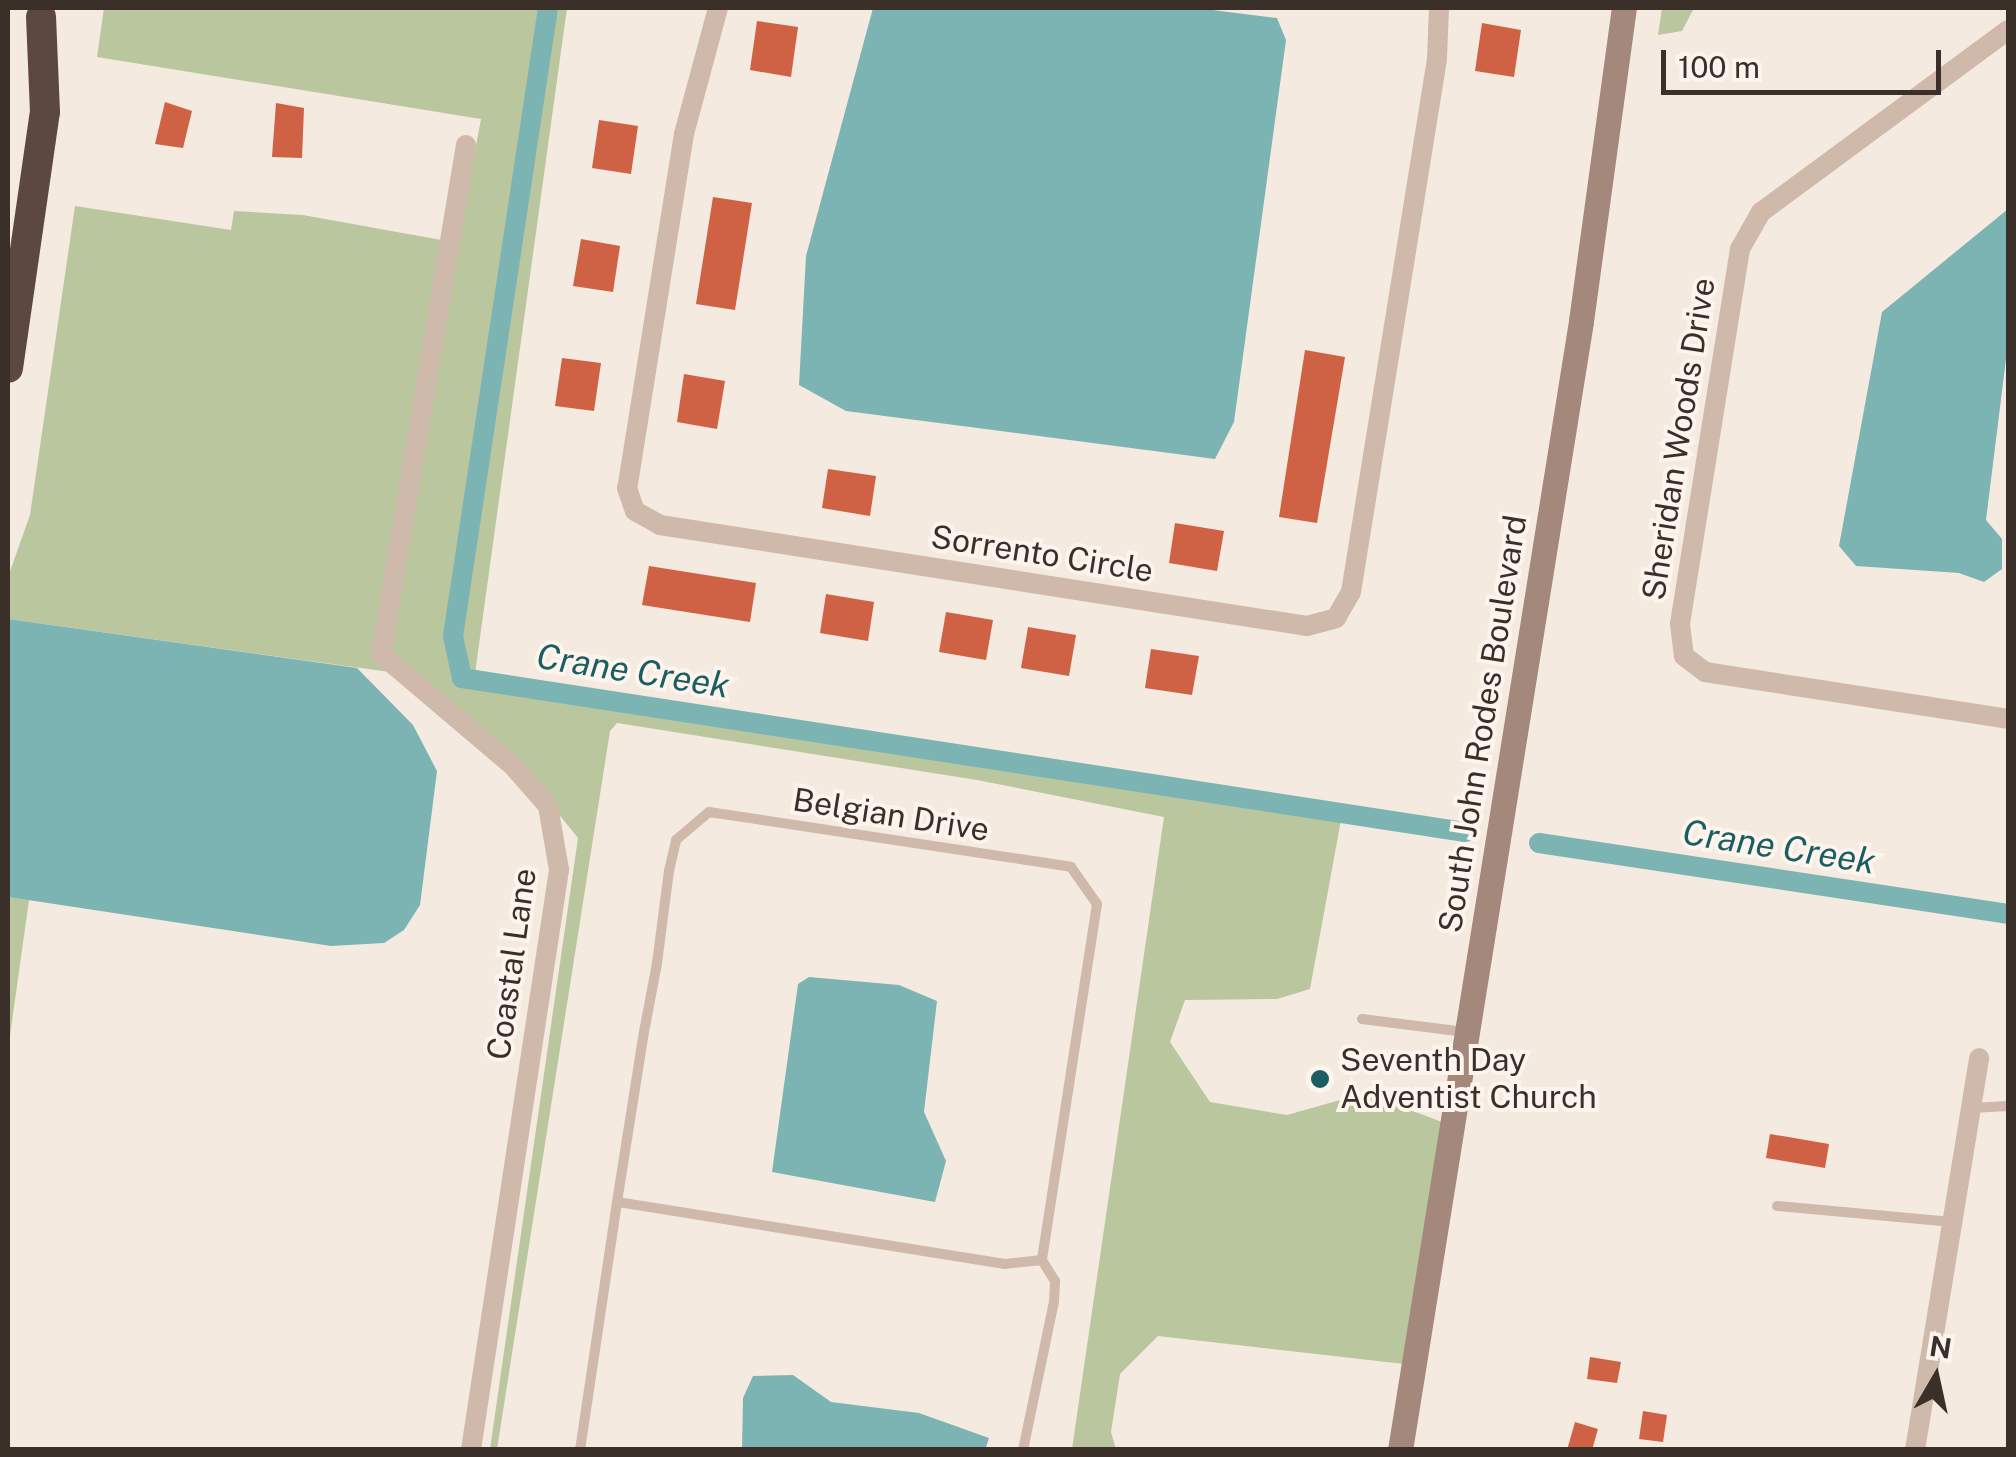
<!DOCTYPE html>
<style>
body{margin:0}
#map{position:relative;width:2016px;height:1457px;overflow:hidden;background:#f5eadf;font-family:"Public Sans",sans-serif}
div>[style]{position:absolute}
.green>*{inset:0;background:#b9c69e}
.water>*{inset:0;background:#7cb4b4}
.canal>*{height:20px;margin:-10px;padding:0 10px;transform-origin:10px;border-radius:10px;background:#7cb4b4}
.building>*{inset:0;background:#cf6144}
.service>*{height:10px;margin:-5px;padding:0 5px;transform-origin:5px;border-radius:5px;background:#ceb9aa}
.minor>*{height:20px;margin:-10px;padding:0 10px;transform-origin:10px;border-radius:10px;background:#ceb9aa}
.secondary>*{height:25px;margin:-12.5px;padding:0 12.5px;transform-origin:12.5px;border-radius:12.5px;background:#a3887b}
.motorway>*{height:30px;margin:-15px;padding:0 15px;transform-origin:15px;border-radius:15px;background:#5d4840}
.dots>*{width:28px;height:28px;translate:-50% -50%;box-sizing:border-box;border:5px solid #fcf4ed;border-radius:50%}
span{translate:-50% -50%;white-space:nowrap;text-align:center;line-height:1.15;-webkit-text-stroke:8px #fcf4ed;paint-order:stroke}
.street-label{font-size:32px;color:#3b2f2a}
.poi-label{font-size:32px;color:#3b2f2a}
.left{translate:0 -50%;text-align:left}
.water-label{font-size:35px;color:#1b5e61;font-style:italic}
.frame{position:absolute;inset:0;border:10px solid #3b2f2a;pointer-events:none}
.north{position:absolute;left:1886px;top:1327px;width:100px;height:100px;-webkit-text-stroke:8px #fcf4ed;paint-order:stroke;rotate:9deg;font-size:28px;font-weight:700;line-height:40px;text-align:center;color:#3b2f2a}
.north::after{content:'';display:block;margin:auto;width:35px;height:45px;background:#3b2f2a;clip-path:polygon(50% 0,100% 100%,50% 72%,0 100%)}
.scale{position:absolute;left:1661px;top:50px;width:280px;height:45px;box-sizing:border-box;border:5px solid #3b2f2a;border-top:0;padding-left:12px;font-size:30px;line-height:35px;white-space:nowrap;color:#3b2f2a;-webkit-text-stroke:8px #fcf4ed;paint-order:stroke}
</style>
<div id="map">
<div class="green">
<i style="clip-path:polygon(104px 8px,567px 8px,473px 688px,646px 704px,1341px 820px,1310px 989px,1277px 999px,1185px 1000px,1170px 1042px,1210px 1102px,1287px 1115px,1365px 1093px,1442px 1122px,1404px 1364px,1158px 1336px,1120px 1374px,1111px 1432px,1116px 1449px,1072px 1449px,1164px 817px,977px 780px,617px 723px,610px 731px,497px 1449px,490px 1449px,578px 838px,515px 760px,397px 673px,8px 619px,8px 577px,30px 515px,75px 206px,231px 230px,234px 211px,303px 215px,458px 243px,481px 119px,97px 57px)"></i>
<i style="clip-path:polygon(1662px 8px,1694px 8px,1682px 31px,1658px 35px)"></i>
<i style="clip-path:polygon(8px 897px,29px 900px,8px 1050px)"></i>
</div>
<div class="water">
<i style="clip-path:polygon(873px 8px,1197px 8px,1277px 18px,1286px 40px,1234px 422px,1215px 459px,846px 411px,799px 385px,806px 256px)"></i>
<i style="clip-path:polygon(2008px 209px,2008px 343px,1986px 520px,2002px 539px,2002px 569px,1984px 582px,1959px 573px,1856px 566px,1839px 546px,1882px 312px)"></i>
<i style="clip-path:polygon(8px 619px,357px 668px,413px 725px,437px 771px,420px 905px,404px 930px,384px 943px,331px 946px,8px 897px)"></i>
<i style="clip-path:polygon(809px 977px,899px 985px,937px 1001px,924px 1112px,946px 1161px,935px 1202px,772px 1172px,798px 984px)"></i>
<i style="clip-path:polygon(793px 1375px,831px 1402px,919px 1413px,989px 1438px,985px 1450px,742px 1449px,743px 1398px,753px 1376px)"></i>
</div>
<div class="canal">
<i style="left:548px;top:8px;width:635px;rotate:98.6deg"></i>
<i style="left:453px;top:636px;width:43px;rotate:77.9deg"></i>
<i style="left:462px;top:678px;width:1015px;rotate:8.73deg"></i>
<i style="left:1539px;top:843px;width:474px;rotate:8.6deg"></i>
</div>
<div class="building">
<i style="clip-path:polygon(757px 21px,798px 27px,791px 77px,750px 70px)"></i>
<i style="clip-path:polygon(1482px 23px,1521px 30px,1514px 77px,1475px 71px)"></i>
<i style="clip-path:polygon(165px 102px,192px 111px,183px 148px,155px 144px)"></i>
<i style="clip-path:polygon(276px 103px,304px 108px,302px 158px,272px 157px)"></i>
<i style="clip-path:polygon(599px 120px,638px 126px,631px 174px,592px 168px)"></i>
<i style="clip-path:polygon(713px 197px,752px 203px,735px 310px,696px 304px)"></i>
<i style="clip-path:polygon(581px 239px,620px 246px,613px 292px,573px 286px)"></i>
<i style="clip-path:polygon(1305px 350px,1345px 357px,1317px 523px,1279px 517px)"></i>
<i style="clip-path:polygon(562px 358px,601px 363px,594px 411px,555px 406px)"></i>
<i style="clip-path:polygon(684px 374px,725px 381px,717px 429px,677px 422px)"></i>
<i style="clip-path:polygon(828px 469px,876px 476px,870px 516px,822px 508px)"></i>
<i style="clip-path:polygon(1175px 523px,1224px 531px,1217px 571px,1169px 563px)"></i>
<i style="clip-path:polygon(649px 566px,756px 583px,750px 622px,642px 605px)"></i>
<i style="clip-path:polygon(826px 594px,874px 602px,868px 641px,820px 633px)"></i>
<i style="clip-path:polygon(946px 612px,993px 620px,986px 660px,939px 652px)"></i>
<i style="clip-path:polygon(1028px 627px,1076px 635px,1069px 676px,1021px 668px)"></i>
<i style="clip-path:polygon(1151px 649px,1199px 656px,1192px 695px,1145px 688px)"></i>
<i style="clip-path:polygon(1770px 1134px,1829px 1144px,1825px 1168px,1766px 1158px)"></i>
<i style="clip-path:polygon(1590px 1357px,1621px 1362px,1617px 1383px,1587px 1379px)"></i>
<i style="clip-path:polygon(1643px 1411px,1667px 1415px,1663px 1442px,1639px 1439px)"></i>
<i style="clip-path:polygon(1575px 1422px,1598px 1429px,1592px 1450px,1567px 1450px)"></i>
</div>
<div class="service">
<i style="left:1362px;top:1019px;width:104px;rotate:7.2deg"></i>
<i style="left:1971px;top:1108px;width:37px;rotate:-3deg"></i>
<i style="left:1777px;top:1206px;width:176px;rotate:5.2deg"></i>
<i style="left:580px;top:1450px;width:251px;rotate:-81.5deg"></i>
<i style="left:617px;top:1202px;width:172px;rotate:-81deg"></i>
<i style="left:644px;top:1032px;width:70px;rotate:-79.3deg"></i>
<i style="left:657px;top:963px;width:93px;rotate:-82.6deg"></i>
<i style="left:669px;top:871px;width:32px;rotate:-77deg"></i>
<i style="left:676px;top:840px;width:43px;rotate:-40.3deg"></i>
<i style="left:709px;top:812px;width:366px;rotate:8.6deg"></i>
<i style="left:1071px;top:867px;width:45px;rotate:54.9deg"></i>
<i style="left:1097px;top:904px;width:360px;rotate:98.8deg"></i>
<i style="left:1042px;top:1260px;width:37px;rotate:174deg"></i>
<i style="left:1005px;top:1264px;width:393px;rotate:-170.9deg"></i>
<i style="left:1023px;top:1450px;width:151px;rotate:-78.2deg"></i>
<i style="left:1054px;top:1302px;width:21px;rotate:-87deg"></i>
<i style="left:1055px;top:1281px;width:25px;rotate:-122deg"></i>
</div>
<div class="minor">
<i style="left:718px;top:8px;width:131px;rotate:105.1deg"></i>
<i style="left:684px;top:134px;width:359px;rotate:99.1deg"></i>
<i style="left:627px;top:488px;width:24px;rotate:71deg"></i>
<i style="left:635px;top:511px;width:29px;rotate:29deg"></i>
<i style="left:660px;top:525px;width:655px;rotate:8.87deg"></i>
<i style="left:1307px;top:626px;width:30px;rotate:-15deg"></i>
<i style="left:1336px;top:618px;width:30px;rotate:-60deg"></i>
<i style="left:1351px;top:592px;width:540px;rotate:-80.83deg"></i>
<i style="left:1437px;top:59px;width:51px;rotate:-87.8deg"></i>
<i style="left:2008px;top:30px;width:307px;rotate:143.6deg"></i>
<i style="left:1761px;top:212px;width:43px;rotate:119.6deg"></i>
<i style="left:1740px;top:249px;width:380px;rotate:99.1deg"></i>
<i style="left:1680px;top:624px;width:32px;rotate:83deg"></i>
<i style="left:1684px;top:656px;width:26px;rotate:37deg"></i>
<i style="left:1705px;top:672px;width:307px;rotate:8.8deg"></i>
<i style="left:466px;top:145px;width:516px;rotate:99.48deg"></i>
<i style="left:381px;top:654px;width:173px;rotate:40.3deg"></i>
<i style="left:513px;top:766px;width:53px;rotate:48.8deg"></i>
<i style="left:548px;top:806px;width:65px;rotate:80.2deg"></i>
<i style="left:559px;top:870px;width:587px;rotate:98.63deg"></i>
<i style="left:1915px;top:1450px;width:397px;rotate:-80.7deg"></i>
</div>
<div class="secondary">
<i style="left:1400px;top:1450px;width:1143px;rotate:-80.89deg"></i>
<i style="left:1581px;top:321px;width:316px;rotate:-82.2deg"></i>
</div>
<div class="motorway">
<i style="left:8px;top:368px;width:259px;rotate:-81.8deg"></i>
<i style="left:45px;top:112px;width:95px;rotate:-92.4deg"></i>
</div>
<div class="dots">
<i style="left:1320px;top:1079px;background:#1b5e61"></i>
</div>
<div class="street-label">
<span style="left:1679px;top:439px;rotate:-81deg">Sheridan Woods Drive</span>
<span style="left:1042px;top:554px;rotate:9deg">Sorrento Circle</span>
<span style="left:1483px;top:724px;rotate:-81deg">South John Rodes Boulevard</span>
<span style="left:891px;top:815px;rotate:9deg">Belgian Drive</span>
<span style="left:512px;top:964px;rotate:-82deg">Coastal Lane</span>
</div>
<div class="poi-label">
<span class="left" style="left:1340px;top:1079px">Seventh Day<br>Adventist Church</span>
</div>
<div class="water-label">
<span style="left:633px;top:671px;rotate:9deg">Crane Creek</span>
<span style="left:1779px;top:847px;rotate:9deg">Crane Creek</span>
</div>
<div class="frame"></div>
<div class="north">N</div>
<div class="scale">100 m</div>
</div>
